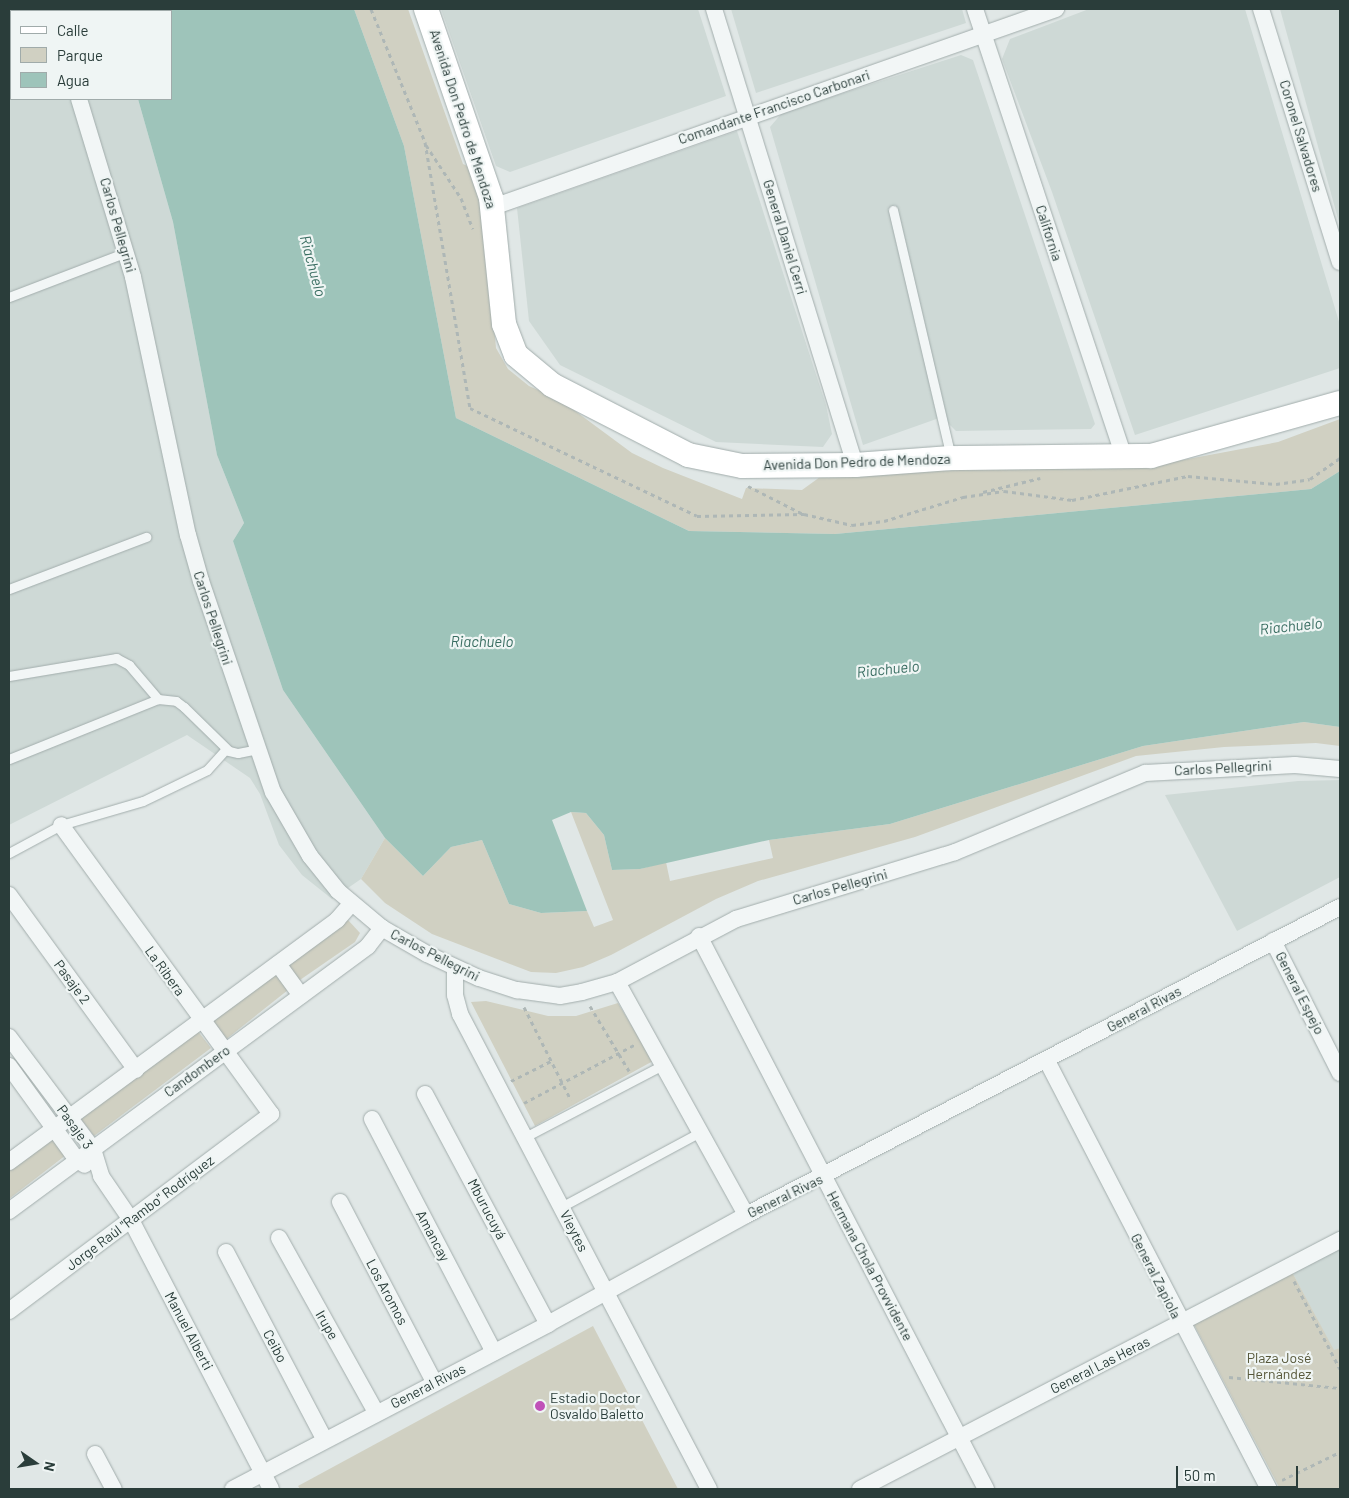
<!DOCTYPE html>
<meta charset="utf-8">
<style>
body{margin:0}
#map{position:relative;width:1349px;height:1498px;overflow:hidden;background:#e0e7e6;font-family:Barlow,sans-serif}
div>[style]{position:absolute}
.built>*{inset:0;background:#ced9d6}
.green>*{inset:0;background:#d0d0c2}
.water>*{inset:0;background:#9ec4ba}
.path>*{height:3px;margin-top:-1.5px;transform-origin:0;background:repeating-linear-gradient(90deg,#aeb7b6 0 4px,transparent 0 8px)}
.roads{filter:drop-shadow(0 0 1px #a2adac) drop-shadow(0 0 1px #a2adac)}
.lane>*{height:9px;margin:-4.5px;padding:0 4.5px;transform-origin:4.5px;border-radius:4.5px;background:#f2f6f6}
.street>*{height:16px;margin:-8px;padding:0 8px;transform-origin:8px;border-radius:8px;background:#f2f6f6}
.secondary>*{height:24px;margin:-12px;padding:0 12px;transform-origin:12px;border-radius:12px;background:#fff}
.dots>*{width:14px;height:14px;translate:-50% -50%;box-sizing:border-box;border:2px solid #eff5f4;border-radius:50%}
span{translate:-50% -50%;white-space:nowrap;text-align:center;line-height:1.15;-webkit-text-stroke:4.5px #eff5f4;paint-order:stroke}
.street-label{font-size:14px;color:#2a3d3a}
.park-label{font-size:14px;color:#565739}
.poi-label{font-size:14px;color:#2a3d3a}
.left{translate:0 -50%;text-align:left}
.water-label{font-size:15px;color:#396d61;font-style:italic}
.frame{position:absolute;inset:0;border:10px solid #2a3d3a;pointer-events:none}
.legend{position:absolute;left:10px;top:10px;width:162px;height:90px;box-sizing:border-box;background:#eff5f4;border:1px solid #a0abaa;margin:0;padding:6px 9px;list-style:none;font-size:15px;color:#2a3d3a}
.legend li{display:flex;align-items:center;gap:10px;height:25px}
.legend b{width:25px;border:1px solid #a0abaa}
.north{position:absolute;left:10px;top:1438px;width:50px;height:50px;-webkit-text-stroke:4px #eff5f4;paint-order:stroke;rotate:103deg;font-size:14px;font-weight:700;line-height:20px;text-align:center;color:#2a3d3a}
.north::after{content:'';display:block;margin:auto;width:18px;height:22px;background:#2a3d3a;clip-path:polygon(50% 0,100% 100%,50% 72%,0 100%)}
.scale{position:absolute;left:1176px;top:1466px;width:122px;height:22px;box-sizing:border-box;border:2px solid #2a3d3a;border-top:0;padding-left:6px;font-size:15px;line-height:18px;white-space:nowrap;color:#2a3d3a;-webkit-text-stroke:4px #eff5f4;paint-order:stroke}
</style>
<div id="map">
<div class="built">
<i style="clip-path:polygon(9px 9px,113px 11px,11px 11px,11px 99px,138px 99px,173px 222px,217px 455px,244px 523px,233px 541px,283px 690px,385px 838px,361px 879px,332px 899px,302px 875px,279px 845px,260px 794px,250px 778px,187px 735px,9px 825px)"></i>
<i style="clip-path:polygon(441px 9px,698px 9px,726px 96px,510px 172px,496px 166px)"></i>
<i style="clip-path:polygon(731px 9px,962px 9px,966px 23px,756px 93px)"></i>
<i style="clip-path:polygon(1089px 9px,1245px 9px,1340px 325px,1340px 368px,1135px 435px,1052px 192px,1002px 59px,1010px 39px)"></i>
<i style="clip-path:polygon(1280px 9px,1340px 9px,1340px 226px)"></i>
<i style="clip-path:polygon(961px 55px,973px 60px,1095px 424px,1091px 429px,956px 431px,942px 417px,863px 445px,770px 127px,782px 113px)"></i>
<i style="clip-path:polygon(737px 131px,826px 405px,832px 434px,823px 447px,716px 442px,560px 365px,529px 321px,517px 208px)"></i>
<i style="clip-path:polygon(1340px 780px,1340px 877px,1237px 931px,1165px 795px,1298px 781px)"></i>
<i style="clip-path:polygon(1340px 1246px,1340px 1348px,1334px 1351px,1291px 1270px)"></i>
</div>
<div class="green">
<i style="clip-path:polygon(354px 9px,408px 9px,463px 164px,476px 170px,484px 210px,496px 348px,508px 369px,529px 386px,559px 399px,632px 453px,663px 468px,742px 499px,746px 488px,802px 490px,820px 477px,908px 470px,1156px 465px,1278px 442px,1340px 419px,1340px 471px,1311px 489px,835px 534px,689px 531px,456px 418px,404px 146px)"></i>
<i style="clip-path:polygon(1304px 722px,1340px 727px,1340px 746px,1316px 743px,1224px 747px,1136px 756px,915px 837px,758px 881px,716px 899px,611px 955px,583px 967px,556px 973px,531px 972px,432px 934px,385px 903px,361px 879px,385px 838px,423px 876px,451px 847px,482px 840px,509px 904px,541px 913px,587px 911px,594px 927px,613px 920px,571px 812px,586px 813px,604px 835px,612px 870px,640px 869px,666px 862px,670px 881px,773px 858px,769px 840px,890px 824px,1143px 746px)"></i>
<i style="clip-path:polygon(348px 920px,360px 933px,355px 942px,297px 982px,284px 965px)"></i>
<i style="clip-path:polygon(274px 972px,288px 990px,224px 1041px,210px 1023px)"></i>
<i style="clip-path:polygon(486px 1001px,548px 1016px,576px 1016px,618px 1003px,653px 1061px,535px 1126px,471px 1002px)"></i>
<i style="clip-path:polygon(197px 1030px,211px 1048px,94px 1136px,80px 1118px)"></i>
<i style="clip-path:polygon(53px 1137px,66px 1155px,9px 1199px,9px 1171px)"></i>
<i style="clip-path:polygon(1291px 1270px,1334px 1350px,1340px 1348px,1340px 1489px,1280px 1489px,1190px 1317px)"></i>
<i style="clip-path:polygon(593px 1326px,678px 1489px,300px 1489px,298px 1486px)"></i>
</div>
<div class="water">
<i style="clip-path:polygon(111px 9px,354px 9px,404px 146px,456px 418px,689px 531px,835px 534px,1311px 489px,1340px 471px,1340px 727px,1304px 722px,1143px 746px,890px 824px,769px 840px,640px 869px,612px 870px,604px 835px,586px 813px,571px 812px,552px 820px,587px 911px,541px 913px,509px 904px,482px 840px,451px 847px,423px 876px,385px 838px,283px 690px,233px 541px,244px 523px,217px 455px,173px 222px,138px 99px,171px 99px,171px 11px)"></i>
</div>
<div class="path">
<i style="left:371px;top:9px;width:144px;rotate:67.9deg"></i>
<i style="left:425px;top:142px;width:270px;rotate:80.4deg"></i>
<i style="left:470px;top:408px;width:251px;rotate:25.4deg"></i>
<i style="left:697px;top:516px;width:107px;rotate:-1.1deg"></i>
<i style="left:804px;top:514px;width:49px;rotate:12.9deg"></i>
<i style="left:852px;top:525px;width:32px;rotate:-7deg"></i>
<i style="left:884px;top:521px;width:83px;rotate:-16.9deg"></i>
<i style="left:963px;top:497px;width:41px;rotate:-8.3deg"></i>
<i style="left:1004px;top:491px;width:69px;rotate:7.5deg"></i>
<i style="left:1072px;top:500px;width:118px;rotate:-11.7deg"></i>
<i style="left:1188px;top:476px;width:88px;rotate:5.2deg"></i>
<i style="left:1276px;top:484px;width:34px;rotate:-8deg"></i>
<i style="left:1310px;top:479px;width:37px;rotate:-35deg"></i>
<i style="left:426px;top:145px;width:64px;rotate:56.6deg"></i>
<i style="left:461px;top:198px;width:33px;rotate:69deg"></i>
<i style="left:748px;top:486px;width:62px;rotate:27deg"></i>
<i style="left:983px;top:492px;width:59px;rotate:-13.8deg"></i>
<i style="left:590px;top:1006px;width:76px;rotate:59deg"></i>
<i style="left:524px;top:1007px;width:104px;rotate:63.2deg"></i>
<i style="left:511px;top:1081px;width:45px;rotate:-26.6deg"></i>
<i style="left:524px;top:1103px;width:127px;rotate:-27.8deg"></i>
<i style="left:1294px;top:1281px;width:99px;rotate:62.4deg"></i>
<i style="left:1229px;top:1377px;width:112px;rotate:5.7deg"></i>
<i style="left:1282px;top:1480px;width:64px;rotate:-25.8deg"></i>
</div>
<div class="roads">
<div class="lane">
<i style="left:893px;top:210px;width:255px;rotate:76.8deg"></i>
<i style="left:9px;top:297px;width:126px;rotate:-20.9deg"></i>
<i style="left:9px;top:589px;width:147px;rotate:-20.8deg"></i>
<i style="left:9px;top:676px;width:109px;rotate:-9.5deg"></i>
<i style="left:116px;top:658px;width:15px;rotate:28deg"></i>
<i style="left:129px;top:665px;width:45px;rotate:49.5deg"></i>
<i style="left:9px;top:759px;width:161px;rotate:-21.9deg"></i>
<i style="left:158px;top:699px;width:18px;rotate:6deg"></i>
<i style="left:176px;top:701px;width:10px;rotate:37deg"></i>
<i style="left:184px;top:707px;width:63px;rotate:44.4deg"></i>
<i style="left:229px;top:751px;width:9px;rotate:13deg"></i>
<i style="left:238px;top:753px;width:20px;rotate:-11deg"></i>
<i style="left:9px;top:853px;width:59px;rotate:-28.3deg"></i>
<i style="left:61px;top:825px;width:85px;rotate:-16.3deg"></i>
<i style="left:143px;top:801px;width:71px;rotate:-25.8deg"></i>
<i style="left:207px;top:770px;width:28px;rotate:-48deg"></i>
<i style="left:525px;top:1137px;width:156px;rotate:-27.6deg"></i>
<i style="left:561px;top:1207px;width:158px;rotate:-28.3deg"></i>
</div>
<div class="street">
<i style="left:42px;top:9px;width:2px;rotate:63deg"></i>
<i style="left:714px;top:9px;width:477px;rotate:72.8deg"></i>
<i style="left:975px;top:9px;width:473px;rotate:71.6deg"></i>
<i style="left:1261px;top:9px;width:265px;rotate:72.7deg"></i>
<i style="left:79px;top:99px;width:186px;rotate:73.1deg"></i>
<i style="left:133px;top:277px;width:264px;rotate:78deg"></i>
<i style="left:188px;top:535px;width:48px;rotate:74.2deg"></i>
<i style="left:201px;top:581px;width:223px;rotate:71.2deg"></i>
<i style="left:273px;top:792px;width:74px;rotate:60deg"></i>
<i style="left:310px;top:856px;width:45px;rotate:51.3deg"></i>
<i style="left:338px;top:891px;width:57px;rotate:40.1deg"></i>
<i style="left:382px;top:928px;width:52px;rotate:30deg"></i>
<i style="left:427px;top:954px;width:57px;rotate:24.8deg"></i>
<i style="left:479px;top:978px;width:40px;rotate:18deg"></i>
<i style="left:517px;top:990px;width:43px;rotate:7.9deg"></i>
<i style="left:560px;top:996px;width:22px;rotate:-10deg"></i>
<i style="left:582px;top:992px;width:36px;rotate:-16deg"></i>
<i style="left:617px;top:982px;width:135px;rotate:-27.9deg"></i>
<i style="left:736px;top:919px;width:229px;rotate:-17deg"></i>
<i style="left:955px;top:852px;width:206px;rotate:-22.6deg"></i>
<i style="left:1145px;top:773px;width:150px;rotate:-3.1deg"></i>
<i style="left:1295px;top:765px;width:45px;rotate:5.1deg"></i>
<i style="left:493px;top:207px;width:597px;rotate:-19.38deg"></i>
<i style="left:9px;top:895px;width:216px;rotate:54deg"></i>
<i style="left:699px;top:936px;width:623px;rotate:62.57deg"></i>
<i style="left:1273px;top:941px;width:148px;rotate:63.1deg"></i>
<i style="left:278px;top:964px;width:39px;rotate:54deg"></i>
<i style="left:455px;top:968px;width:27px;rotate:90deg"></i>
<i style="left:455px;top:995px;width:20px;rotate:75deg"></i>
<i style="left:460px;top:1014px;width:536px;rotate:62.34deg"></i>
<i style="left:617px;top:982px;width:266px;rotate:61deg"></i>
<i style="left:9px;top:1037px;width:140px;rotate:53.1deg"></i>
<i style="left:93px;top:1149px;width:28px;rotate:73deg"></i>
<i style="left:101px;top:1176px;width:53px;rotate:55.7deg"></i>
<i style="left:131px;top:1220px;width:303px;rotate:62.5deg"></i>
<i style="left:1047px;top:1061px;width:482px;rotate:62.6deg"></i>
<i style="left:9px;top:1066px;width:116px;rotate:54.1deg"></i>
<i style="left:77px;top:1160px;width:9px;rotate:32deg"></i>
<i style="left:425px;top:1094px;width:261px;rotate:61.9deg"></i>
<i style="left:372px;top:1119px;width:263px;rotate:62.4deg"></i>
<i style="left:9px;top:1162px;width:408px;rotate:-36.4deg"></i>
<i style="left:337px;top:920px;width:21px;rotate:-49deg"></i>
<i style="left:340px;top:1202px;width:203px;rotate:62.4deg"></i>
<i style="left:9px;top:1211px;width:446px;rotate:-36.4deg"></i>
<i style="left:368px;top:946px;width:23px;rotate:-52deg"></i>
<i style="left:279px;top:1238px;width:199px;rotate:60.9deg"></i>
<i style="left:226px;top:1252px;width:211px;rotate:62.3deg"></i>
<i style="left:9px;top:1311px;width:328px;rotate:-36.9deg"></i>
<i style="left:271px;top:1114px;width:357px;rotate:-126deg"></i>
<i style="left:95px;top:1454px;width:40px;rotate:62deg"></i>
<i style="left:233px;top:1489px;width:356px;rotate:-27.6deg"></i>
<i style="left:548px;top:1324px;width:226px;rotate:-28.8deg"></i>
<i style="left:746px;top:1215px;width:669px;rotate:-27.41deg"></i>
<i style="left:860px;top:1489px;width:541px;rotate:-27.42deg"></i>
</div>
<div class="secondary">
<i style="left:426px;top:9px;width:200px;rotate:71deg"></i>
<i style="left:491px;top:198px;width:127px;rotate:84.1deg"></i>
<i style="left:504px;top:324px;width:33px;rotate:69deg"></i>
<i style="left:516px;top:355px;width:47px;rotate:39.8deg"></i>
<i style="left:552px;top:385px;width:153px;rotate:27.2deg"></i>
<i style="left:688px;top:455px;width:55px;rotate:11.5deg"></i>
<i style="left:742px;top:466px;width:113px;rotate:-0.5deg"></i>
<i style="left:855px;top:465px;width:96px;rotate:-4.2deg"></i>
<i style="left:951px;top:458px;width:200px;rotate:-0.6deg"></i>
<i style="left:1151px;top:456px;width:196px;rotate:-15.7deg"></i>
</div>
</div>
<div class="dots">
<i style="left:540px;top:1406px;background:#c051b8"></i>
</div>
<div class="street-label">
<span style="left:774px;top:107px;rotate:-19deg">Comandante Francisco Carbonari</span>
<span style="left:463px;top:119px;rotate:72deg">Avenida Don Pedro de Mendoza</span>
<span style="left:1301px;top:136px;rotate:73deg">Coronel Salvadores</span>
<span style="left:118px;top:225px;rotate:74deg">Carlos Pellegrini</span>
<span style="left:1049px;top:233px;rotate:72deg">California</span>
<span style="left:785px;top:237px;rotate:73deg">General Daniel Cerri</span>
<span style="left:857px;top:462px;rotate:-2deg">Avenida Don Pedro de Mendoza</span>
<span style="left:213px;top:618px;rotate:72deg">Carlos Pellegrini</span>
<span style="left:1223px;top:768px;rotate:-3deg">Carlos Pellegrini</span>
<span style="left:840px;top:887px;rotate:-16deg">Carlos Pellegrini</span>
<span style="left:435px;top:955px;rotate:27deg">Carlos Pellegrini</span>
<span style="left:165px;top:971px;rotate:54deg">La Ribera</span>
<span style="left:72px;top:982px;rotate:54deg">Pasaje 2</span>
<span style="left:1300px;top:993px;rotate:63deg">General Espejo</span>
<span style="left:1144px;top:1009px;rotate:-28deg">General Rivas</span>
<span style="left:197px;top:1071px;rotate:-36deg">Candombero</span>
<span style="left:75px;top:1127px;rotate:54deg">Pasaje 3</span>
<span style="left:785px;top:1196px;rotate:-26deg">General Rivas</span>
<span style="left:487px;top:1209px;rotate:62deg">Mburucuyá</span>
<span style="left:140px;top:1213px;rotate:-37deg">Jorge Raúl "Rambo" Rodríguez</span>
<span style="left:574px;top:1231px;rotate:63deg">Vieytes</span>
<span style="left:433px;top:1236px;rotate:62deg">Amancay</span>
<span style="left:870px;top:1266px;rotate:62deg">Hermana Chola Provvidente</span>
<span style="left:1156px;top:1276px;rotate:63deg">General Zapiola</span>
<span style="left:387px;top:1292px;rotate:62deg">Los Aromos</span>
<span style="left:327px;top:1325px;rotate:60deg">Irupe</span>
<span style="left:189px;top:1331px;rotate:62deg">Manuel Alberti</span>
<span style="left:275px;top:1346px;rotate:62deg">Ceibo</span>
<span style="left:1100px;top:1365px;rotate:-27deg">General Las Heras</span>
<span style="left:428px;top:1386px;rotate:-27deg">General Rivas</span>
</div>
<div class="park-label">
<span style="left:1279px;top:1366px">Plaza José<br>Hernández</span>
</div>
<div class="poi-label">
<span class="left" style="left:550px;top:1406px">Estadio Doctor<br>Osvaldo Baletto</span>
</div>
<div class="water-label">
<span style="left:313px;top:266px;rotate:75deg">Riachuelo</span>
<span style="left:1291px;top:626px;rotate:-6deg">Riachuelo</span>
<span style="left:482px;top:642px">Riachuelo</span>
<span style="left:888px;top:669px;rotate:-6deg">Riachuelo</span>
</div>
<div class="frame"></div>
<ul class="legend">
<li><b style="height:6px;background:#fff"></b>Calle</li>
<li><b style="height:14px;background:#d0d0c2"></b>Parque</li>
<li><b style="height:14px;background:#9ec4ba"></b>Agua</li>
</ul>
<div class="north">N</div>
<div class="scale">50 m</div>
</div>
